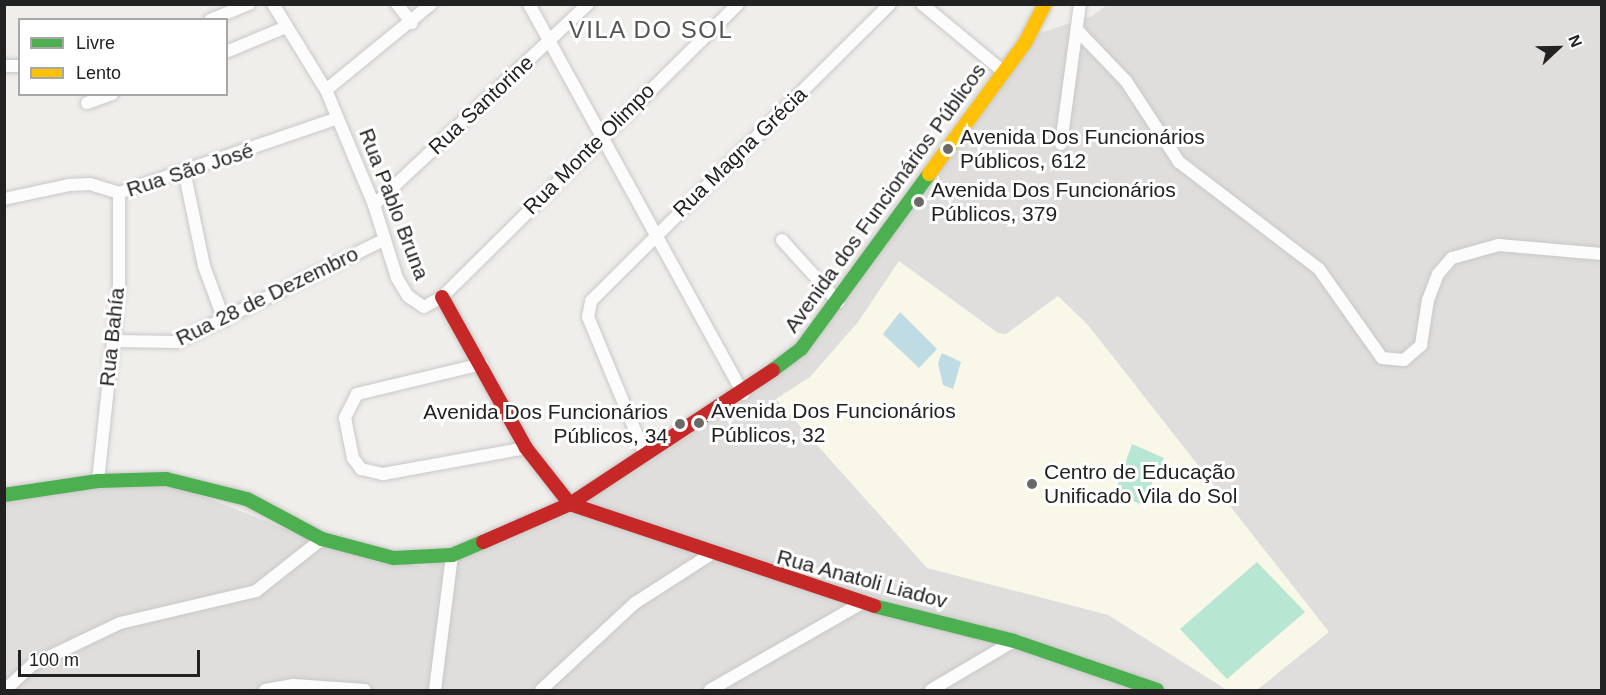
<!DOCTYPE html>
<meta charset="utf-8">
<style>
body{margin:0}
#map{position:relative;width:1606px;height:695px;overflow:hidden;background:#f0eeeb;font-family:Arial,sans-serif}
div>[style]{position:absolute}
.residential>*{inset:0;background:#dfdedc}
.education>*{inset:0;background:#f8f7e8}
.pitch>*{inset:0;background:#b7e6d2}
.water>*{inset:0;background:#bfdbe3}
.roads{filter:drop-shadow(0 0 2px #c9c8c7) drop-shadow(0 0 2px #c9c8c7)}
.street>*{height:12px;margin:-6px;padding:0 6px;transform-origin:6px;border-radius:6px;background:#fdfcfc}
.fast>*{height:14px;margin:-7px;padding:0 7px;transform-origin:7px;border-radius:7px;background:#4caf50}
.slow>*{height:14px;margin:-7px;padding:0 7px;transform-origin:7px;border-radius:7px;background:#ffc107}
.jam>*{height:14px;margin:-7px;padding:0 7px;transform-origin:7px;border-radius:7px;background:#c62828}
.dots>*{width:16px;height:16px;translate:-50% -50%;box-sizing:border-box;border:3px solid #fff;border-radius:50%}
span{translate:-50% -50%;white-space:nowrap;text-align:center;line-height:1.15;-webkit-text-stroke:6px #fff;paint-order:stroke}
.street-label{font-size:21px;color:#222}
.poi-label{font-size:21px;color:#222}
.left{translate:0 -50%;text-align:left}
.right{translate:-100% -50%;text-align:right}
.quarter-label{font-size:24px;color:#555;letter-spacing:1.5px}
.frame{position:absolute;inset:0;border:6px solid #222;pointer-events:none}
.legend{position:absolute;left:18px;top:18px;width:210px;height:78px;box-sizing:border-box;background:#fff;border:2px solid #a7a7a7;margin:0;padding:8px 10px;list-style:none;font-size:18px;color:#222}
.legend li{display:flex;align-items:center;gap:12px;height:30px}
.legend b{width:30px;border:2px solid #a7a7a7}
.north{position:absolute;left:1528px;top:18px;width:60px;height:60px;-webkit-text-stroke:4px #fff;paint-order:stroke;rotate:68deg;font-size:16px;font-weight:700;line-height:24px;text-align:center;color:#222}
.north::after{content:'';display:block;margin:auto;width:21px;height:27px;background:#222;clip-path:polygon(50% 0,100% 100%,50% 72%,0 100%)}
.scale{position:absolute;left:18px;top:650px;width:182px;height:27px;box-sizing:border-box;border:3px solid #222;border-top:0;padding-left:8px;font-size:18px;line-height:21px;white-space:nowrap;color:#222;-webkit-text-stroke:4px #fff;paint-order:stroke}
</style>
<div id="map">
<div class="residential">
<i style="clip-path:polygon(1107px 5px,1601px 5px,1601px 690px,5px 690px,4px 494px,159px 479px,334px 548px,424px 567px,570px 504px,800px 357px,1034px 35px,1092px 16px)"></i>
</div>
<div class="education">
<i style="clip-path:polygon(899px 261px,998px 333px,1006px 334px,1058px 296px,1088px 325px,1329px 632px,1257px 690px,1227px 690px,1108px 615px,927px 568px,776px 399px,810px 377px,858px 322px)"></i>
</div>
<div class="pitch">
<i style="clip-path:polygon(1132px 444px,1164px 458px,1142px 505px,1115px 492px)"></i>
<i style="clip-path:polygon(1257px 562px,1305px 612px,1227px 679px,1180px 629px)"></i>
</div>
<div class="water">
<i style="clip-path:polygon(900px 312px,937px 349px,919px 368px,883px 334px)"></i>
<i style="clip-path:polygon(942px 353px,961px 362px,953px 389px,943px 385px,938px 363px)"></i>
</div>
<div class="roads">
<div class="street">
<i style="left:273px;top:4px;width:101px;rotate:58.4deg"></i>
<i style="left:326px;top:90px;width:125px;rotate:67.3deg"></i>
<i style="left:374px;top:205px;width:77px;rotate:72.5deg"></i>
<i style="left:397px;top:278px;width:21px;rotate:59deg"></i>
<i style="left:408px;top:296px;width:19px;rotate:35deg"></i>
<i style="left:424px;top:307px;width:21px;rotate:-29deg"></i>
<i style="left:442px;top:297px;width:416px;rotate:-44.7deg"></i>
<i style="left:397px;top:4px;width:24px;rotate:52deg"></i>
<i style="left:529px;top:4px;width:445px;rotate:61.2deg"></i>
<i style="left:922px;top:4px;width:107px;rotate:39.7deg"></i>
<i style="left:210px;top:20px;width:42px;rotate:-22.3deg"></i>
<i style="left:1079px;top:32px;width:68px;rotate:46.2deg"></i>
<i style="left:1126px;top:81px;width:97px;rotate:56.8deg"></i>
<i style="left:1179px;top:162px;width:176px;rotate:37.4deg"></i>
<i style="left:1319px;top:269px;width:109px;rotate:54.7deg"></i>
<i style="left:1382px;top:358px;width:22px;rotate:5deg"></i>
<i style="left:1404px;top:360px;width:23px;rotate:-41deg"></i>
<i style="left:1421px;top:345px;width:46px;rotate:-81.2deg"></i>
<i style="left:1428px;top:300px;width:28px;rotate:-69deg"></i>
<i style="left:1438px;top:274px;width:21px;rotate:-49deg"></i>
<i style="left:1452px;top:258px;width:49px;rotate:-15.5deg"></i>
<i style="left:1499px;top:245px;width:103px;rotate:5deg"></i>
<i style="left:226px;top:52px;width:65px;rotate:-22.6deg"></i>
<i style="left:4px;top:66px;width:16px"></i>
<i style="left:326px;top:90px;width:136px;rotate:-39.3deg"></i>
<i style="left:87px;top:103px;width:27px;rotate:-20deg"></i>
<i style="left:1061px;top:144px;width:141px;rotate:-82.3deg"></i>
<i style="left:185px;top:175px;width:93px;rotate:78.2deg"></i>
<i style="left:204px;top:266px;width:58px;rotate:69.7deg"></i>
<i style="left:4px;top:199px;width:66px;rotate:-12.2deg"></i>
<i style="left:69px;top:185px;width:21px;rotate:-3deg"></i>
<i style="left:90px;top:184px;width:30px;rotate:17deg"></i>
<i style="left:119px;top:193px;width:231px;rotate:-18.9deg"></i>
<i style="left:374px;top:205px;width:294px;rotate:-43.2deg"></i>
<i style="left:782px;top:240px;width:84px;rotate:47.9deg"></i>
<i style="left:113px;top:341px;width:64px;rotate:0.9deg"></i>
<i style="left:177px;top:342px;width:230px;rotate:-26.3deg"></i>
<i style="left:482px;top:364px;width:129px;rotate:166.5deg"></i>
<i style="left:357px;top:394px;width:27px;rotate:117deg"></i>
<i style="left:345px;top:418px;width:41px;rotate:78.7deg"></i>
<i style="left:353px;top:458px;width:14px;rotate:54deg"></i>
<i style="left:361px;top:469px;width:23px;rotate:13deg"></i>
<i style="left:383px;top:474px;width:145px;rotate:-10.3deg"></i>
<i style="left:644px;top:452px;width:146px;rotate:-112.5deg"></i>
<i style="left:588px;top:317px;width:16px;rotate:-79deg"></i>
<i style="left:591px;top:301px;width:421px;rotate:-44.8deg"></i>
<i style="left:98px;top:481px;width:197px;rotate:-83.9deg"></i>
<i style="left:119px;top:285px;width:92px;rotate:-90deg"></i>
<i style="left:5px;top:690px;width:37px;rotate:-43deg"></i>
<i style="left:32px;top:665px;width:98px;rotate:-25.5deg"></i>
<i style="left:120px;top:623px;width:140px;rotate:-13.2deg"></i>
<i style="left:256px;top:591px;width:84px;rotate:-38.2deg"></i>
<i style="left:265px;top:690px;width:29px;rotate:-10deg"></i>
<i style="left:294px;top:685px;width:71px;rotate:4deg"></i>
<i style="left:435px;top:690px;width:136px;rotate:-82.8deg"></i>
<i style="left:541px;top:690px;width:128px;rotate:-42.8deg"></i>
<i style="left:635px;top:603px;width:87px;rotate:-32.8deg"></i>
<i style="left:710px;top:690px;width:173px;rotate:-29.8deg"></i>
<i style="left:931px;top:690px;width:96px;rotate:-30.6deg"></i>
</div>
<div class="fast">
<i style="left:773px;top:370px;width:35px;rotate:-37deg"></i>
<i style="left:801px;top:349px;width:217px;rotate:-53.8deg"></i>
<i style="left:4px;top:495px;width:95px;rotate:-8.5deg"></i>
<i style="left:98px;top:481px;width:68px;rotate:-1.7deg"></i>
<i style="left:166px;top:479px;width:83px;rotate:13.9deg"></i>
<i style="left:247px;top:499px;width:85px;rotate:28.1deg"></i>
<i style="left:322px;top:539px;width:74px;rotate:14.8deg"></i>
<i style="left:394px;top:558px;width:58px;rotate:-3deg"></i>
<i style="left:452px;top:555px;width:34px;rotate:-23deg"></i>
<i style="left:874px;top:606px;width:144px;rotate:14deg"></i>
<i style="left:1014px;top:641px;width:151px;rotate:18.9deg"></i>
</div>
<div class="slow">
<i style="left:929px;top:174px;width:162px;rotate:-53.8deg"></i>
<i style="left:1025px;top:43px;width:44px;rotate:-62.9deg"></i>
</div>
<div class="jam">
<i style="left:442px;top:297px;width:173px;rotate:60.9deg"></i>
<i style="left:526px;top:448px;width:71px;rotate:51.8deg"></i>
<i style="left:570px;top:504px;width:321px;rotate:18.5deg"></i>
<i style="left:483px;top:542px;width:95px;rotate:-23.6deg"></i>
<i style="left:570px;top:504px;width:243px;rotate:-33.4deg"></i>
</div>
</div>
<div class="dots">
<i style="left:948px;top:149px;background:#6a6968"></i>
<i style="left:919px;top:202px;background:#6a6968"></i>
<i style="left:699px;top:423px;background:#6a6968"></i>
<i style="left:680px;top:424px;background:#6a6968"></i>
<i style="left:1032px;top:484px;background:#6a6968"></i>
</div>
<div class="street-label">
<span style="left:481px;top:105px;rotate:-43deg">Rua Santorine</span>
<span style="left:589px;top:149px;rotate:-45deg">Rua Monte Olimpo</span>
<span style="left:740px;top:152px;rotate:-44deg">Rua Magna Grécia</span>
<span style="left:190px;top:170px;rotate:-18deg">Rua São José</span>
<span style="left:885px;top:198px;rotate:-54deg">Avenida dos Funcionários Públicos</span>
<span style="left:394px;top:204px;rotate:69deg">Rua Pablo Bruna</span>
<span style="left:267px;top:296px;rotate:-26deg">Rua 28 de Dezembro</span>
<span style="left:112px;top:337px;rotate:-84deg">Rua Bahía</span>
<span style="left:862px;top:579px;rotate:15deg">Rua Anatoli Liadov</span>
</div>
<div class="poi-label">
<span class="left" style="left:960px;top:149px">Avenida Dos Funcionários<br>Públicos, 612</span>
<span class="left" style="left:931px;top:202px">Avenida Dos Funcionários<br>Públicos, 379</span>
<span class="left" style="left:711px;top:423px">Avenida Dos Funcionários<br>Públicos, 32</span>
<span class="right" style="left:668px;top:424px">Avenida Dos Funcionários<br>Públicos, 34</span>
<span class="left" style="left:1044px;top:484px">Centro de Educação<br>Unificado Vila do Sol</span>
</div>
<div class="quarter-label">
<span style="left:651px;top:30px">VILA DO SOL</span>
</div>
<div class="frame"></div>
<ul class="legend">
<li><b style="height:8px;background:#4caf50"></b>Livre</li>
<li><b style="height:8px;background:#ffc107"></b>Lento</li>
</ul>
<div class="north">N</div>
<div class="scale">100 m</div>
</div>
